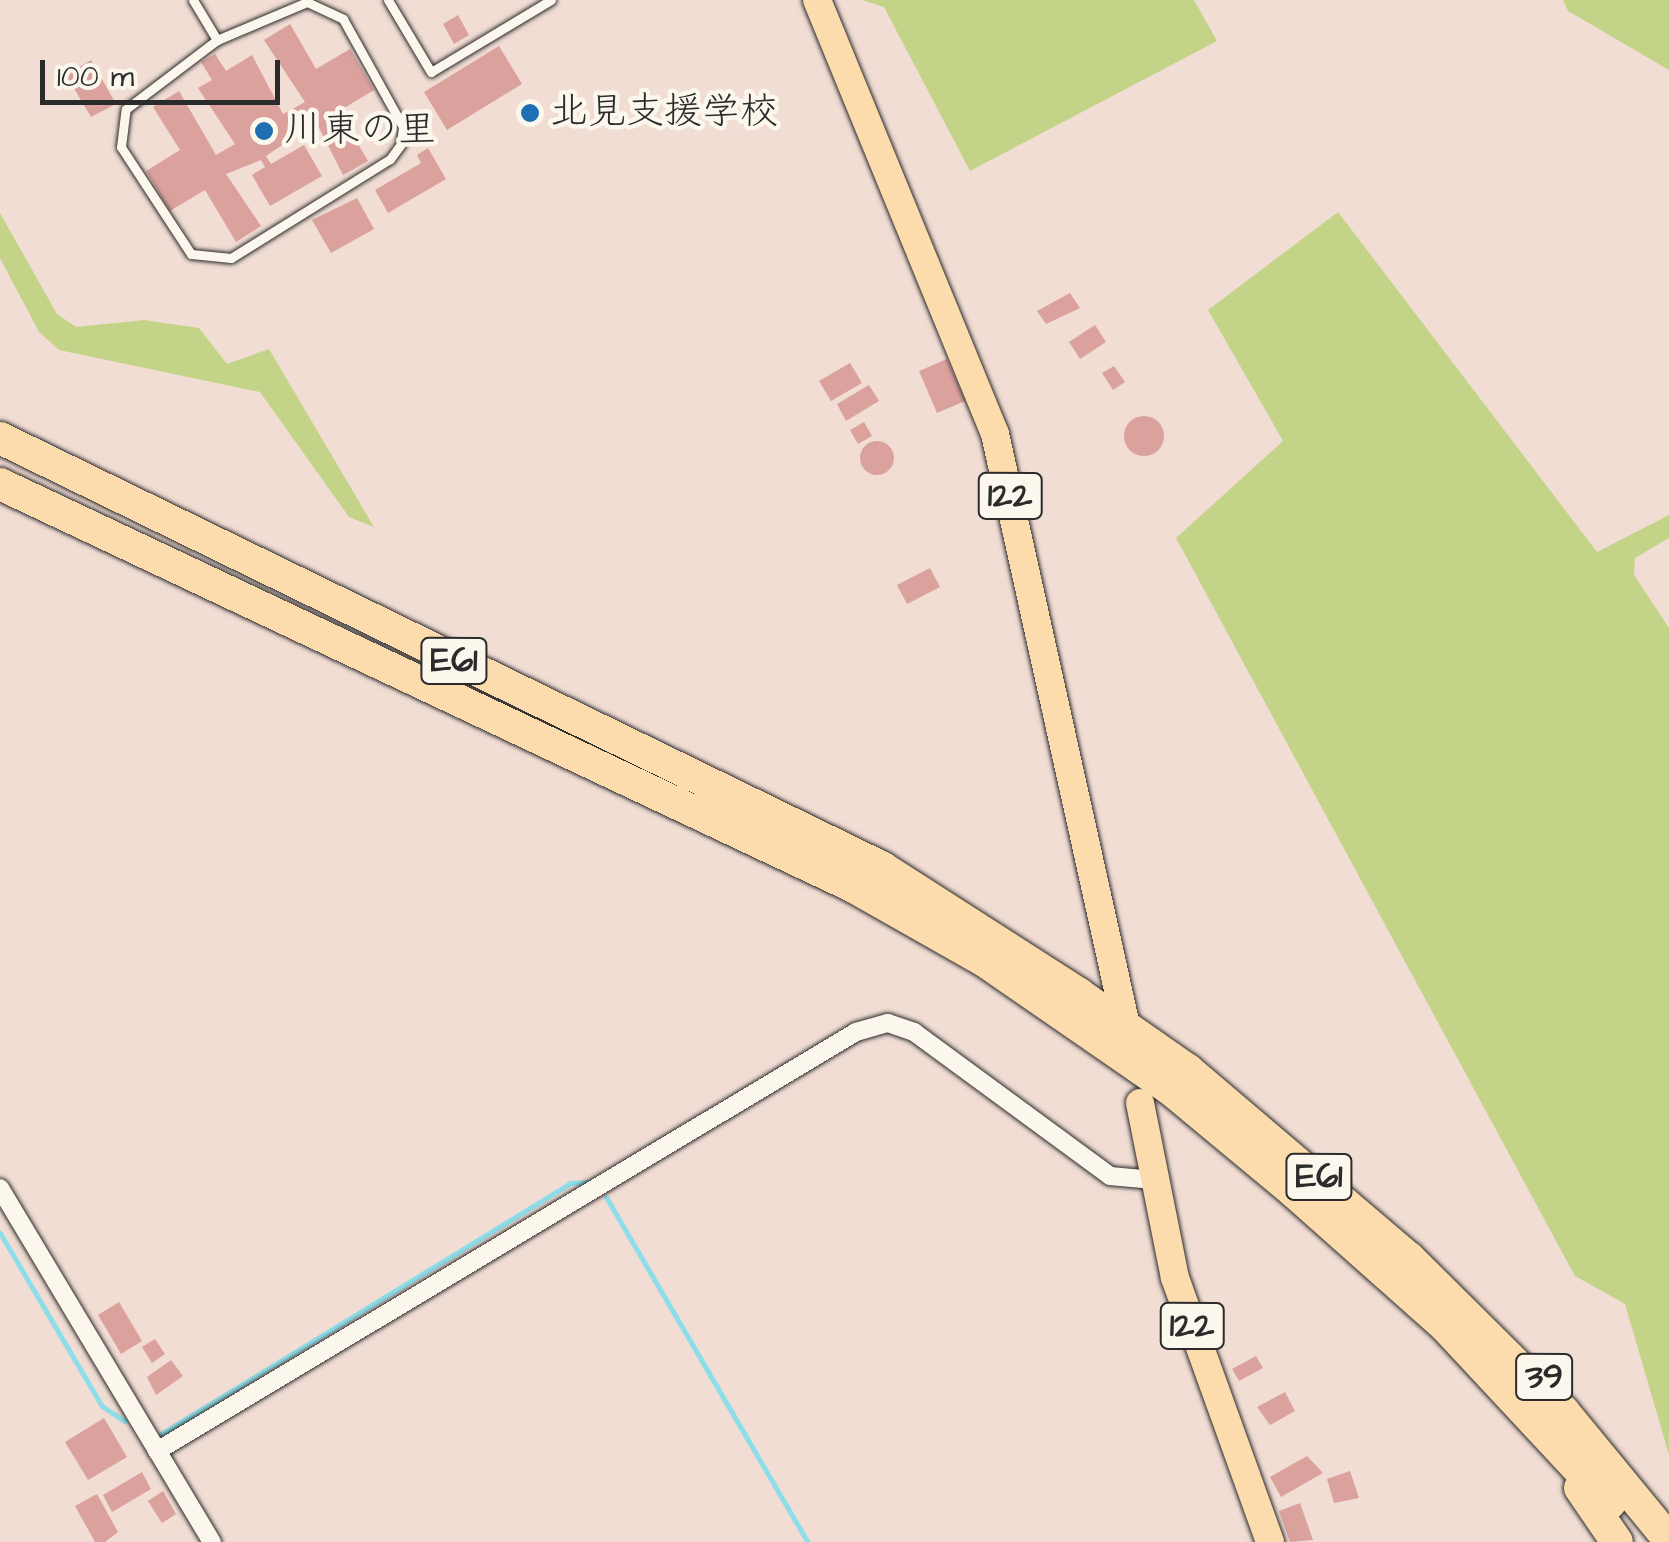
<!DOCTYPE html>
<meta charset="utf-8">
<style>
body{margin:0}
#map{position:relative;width:1669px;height:1542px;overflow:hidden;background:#f1ddd4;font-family:"Architects Daughter","Klee One",sans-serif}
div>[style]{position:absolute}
.green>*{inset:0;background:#c3d489}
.stream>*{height:5px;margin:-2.5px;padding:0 2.5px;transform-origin:2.5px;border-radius:2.5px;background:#8edee9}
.building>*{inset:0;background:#dba19d}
.round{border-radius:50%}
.roads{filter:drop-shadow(0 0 2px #2b2b2b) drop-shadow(0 0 2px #2b2b2b)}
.lane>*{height:9px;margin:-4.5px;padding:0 4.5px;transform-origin:4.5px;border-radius:4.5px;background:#fbf7ec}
.street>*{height:18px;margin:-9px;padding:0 9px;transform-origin:9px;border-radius:9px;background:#fbf7ec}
.primary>*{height:28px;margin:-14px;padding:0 14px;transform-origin:14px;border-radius:14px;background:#fcdcac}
.highway>*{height:32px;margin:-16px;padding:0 16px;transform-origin:16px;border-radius:16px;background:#fcdcac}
.dots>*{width:28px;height:28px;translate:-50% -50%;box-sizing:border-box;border:5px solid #fbf7ec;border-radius:50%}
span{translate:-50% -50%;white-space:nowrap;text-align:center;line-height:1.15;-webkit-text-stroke:9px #fbf7ec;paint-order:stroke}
.shield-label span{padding:2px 8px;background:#fbf7ec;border:2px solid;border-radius:8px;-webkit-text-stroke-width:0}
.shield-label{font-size:35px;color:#2b2b2b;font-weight:700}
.poi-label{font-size:38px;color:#2b2b2b}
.left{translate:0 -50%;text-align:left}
.scale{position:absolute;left:40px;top:60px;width:240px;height:45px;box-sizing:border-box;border:5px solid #2b2b2b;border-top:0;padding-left:12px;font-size:30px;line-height:35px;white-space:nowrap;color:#2b2b2b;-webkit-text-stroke:8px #fbf7ec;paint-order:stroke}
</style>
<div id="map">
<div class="green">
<i style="clip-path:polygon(862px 0,1194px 0,1217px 41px,970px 171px,884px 7px)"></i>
<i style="clip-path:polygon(1563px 0,1669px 0,1669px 70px,1568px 11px)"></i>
<i style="clip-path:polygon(1338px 212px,1597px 552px,1669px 515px,1669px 538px,1635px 558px,1634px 575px,1669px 628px,1669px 1455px,1625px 1304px,1575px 1276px,1176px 538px,1283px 441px,1208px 310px)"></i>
<i style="clip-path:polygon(0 213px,57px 314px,76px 327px,144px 320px,199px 328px,227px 364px,269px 349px,374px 527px,349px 517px,260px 392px,59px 350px,39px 332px,0 258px)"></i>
</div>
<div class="stream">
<i style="left:606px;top:1197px;width:400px;rotate:59.7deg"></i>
<i style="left:0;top:1233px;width:201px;rotate:59.5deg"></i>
<i style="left:102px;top:1406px;width:27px;rotate:34deg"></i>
<i style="left:161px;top:1434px;width:480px;rotate:-31.5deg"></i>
<i style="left:570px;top:1183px;width:19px;rotate:-3deg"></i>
</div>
<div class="building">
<i style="clip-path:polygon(458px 15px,469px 35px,454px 44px,443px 24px)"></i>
<i style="clip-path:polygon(290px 24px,316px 69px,350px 49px,374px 90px,339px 111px,368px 161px,343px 175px,316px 122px,266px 156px,271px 164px,304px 145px,322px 176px,270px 206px,252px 175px,265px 167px,261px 160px,226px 174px,261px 226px,236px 242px,205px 190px,170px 211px,146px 171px,180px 150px,153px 107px,179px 91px,216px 155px,235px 144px,198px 88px,212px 80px,201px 62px,215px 54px,226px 71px,252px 55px,283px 114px,305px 102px,264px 40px)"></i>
<i style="clip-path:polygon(499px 46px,522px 84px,447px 130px,424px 92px)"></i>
<i style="clip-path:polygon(91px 60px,116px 104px,91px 117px,66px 75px)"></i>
<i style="clip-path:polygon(428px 148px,446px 179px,388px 213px,375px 190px,421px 163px,417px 155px)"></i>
<i style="clip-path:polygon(357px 198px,374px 229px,331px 253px,312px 220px)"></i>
<i style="clip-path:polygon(1070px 293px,1080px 308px,1046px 324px,1037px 311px)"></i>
<i style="clip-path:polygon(1095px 325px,1106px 342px,1080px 359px,1069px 342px)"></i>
<i style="clip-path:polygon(947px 359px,965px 401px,937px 413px,919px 371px)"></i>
<i style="clip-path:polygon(850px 363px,862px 383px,831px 401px,819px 381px)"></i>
<i style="clip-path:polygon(1114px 366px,1125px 382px,1113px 390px,1102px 373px)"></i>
<i style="clip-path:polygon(869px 385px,879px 401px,846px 421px,837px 404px)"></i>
<i class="round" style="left:1124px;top:416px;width:40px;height:40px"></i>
<i style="clip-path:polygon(864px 422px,872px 436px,858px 444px,850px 430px)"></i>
<i class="round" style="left:860px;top:441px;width:34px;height:34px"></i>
<i style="clip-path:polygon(930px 568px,940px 587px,907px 604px,897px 585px)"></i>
<i style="clip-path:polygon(119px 1302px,142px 1341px,121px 1354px,98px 1315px)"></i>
<i style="clip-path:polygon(155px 1339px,165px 1354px,152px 1363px,142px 1347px)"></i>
<i style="clip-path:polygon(1256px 1356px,1263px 1368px,1239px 1381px,1232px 1369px)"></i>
<i style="clip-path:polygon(171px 1360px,183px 1376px,156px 1395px,147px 1377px)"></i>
<i style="clip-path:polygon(1285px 1392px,1295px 1411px,1270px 1425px,1257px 1407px)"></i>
<i style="clip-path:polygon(104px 1418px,127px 1457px,88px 1480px,65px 1442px)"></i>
<i style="clip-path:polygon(1307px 1456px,1323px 1473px,1281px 1497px,1270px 1477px)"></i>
<i style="clip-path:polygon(1350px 1471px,1359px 1498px,1334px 1503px,1327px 1479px)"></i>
<i style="clip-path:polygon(142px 1472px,151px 1489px,112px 1512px,103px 1495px)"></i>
<i style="clip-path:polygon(163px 1491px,176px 1514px,162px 1523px,148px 1501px)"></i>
<i style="clip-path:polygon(97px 1494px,118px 1532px,105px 1542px,95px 1542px,75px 1506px)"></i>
<i style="clip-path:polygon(1300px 1503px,1313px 1540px,1290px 1542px,1279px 1511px)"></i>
</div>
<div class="roads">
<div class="lane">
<i style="left:193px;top:0;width:47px;rotate:59deg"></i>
<i style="left:388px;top:0;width:84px;rotate:59.2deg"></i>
<i style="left:431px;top:72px;width:140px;rotate:-31deg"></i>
<i style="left:307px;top:2px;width:40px;rotate:25deg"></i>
<i style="left:343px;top:19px;width:124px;rotate:60.9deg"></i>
<i style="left:403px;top:127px;width:17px;rotate:97deg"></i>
<i style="left:401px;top:144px;width:19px;rotate:126deg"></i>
<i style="left:390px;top:159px;width:187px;rotate:148.1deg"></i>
<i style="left:231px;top:258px;width:40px;rotate:-174.3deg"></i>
<i style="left:191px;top:254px;width:128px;rotate:-123.2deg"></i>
<i style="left:121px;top:147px;width:38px;rotate:-83deg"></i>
<i style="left:126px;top:109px;width:114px;rotate:-37.2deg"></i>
<i style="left:217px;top:40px;width:98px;rotate:-22.9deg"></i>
</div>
<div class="street">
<i style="left:0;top:1188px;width:413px;rotate:59.1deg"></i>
<i style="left:157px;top:1451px;width:815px;rotate:-30.94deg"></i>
<i style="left:856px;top:1032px;width:33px;rotate:-16deg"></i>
<i style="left:888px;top:1023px;width:28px;rotate:19deg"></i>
<i style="left:914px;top:1032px;width:243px;rotate:36.3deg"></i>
<i style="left:1110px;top:1176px;width:44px;rotate:5.2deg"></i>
</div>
<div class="primary">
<i style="left:817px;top:0;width:469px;rotate:67.7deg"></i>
<i style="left:995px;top:434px;width:597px;rotate:77.52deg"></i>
<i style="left:1140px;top:1103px;width:178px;rotate:78.7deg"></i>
<i style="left:1175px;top:1278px;width:281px;rotate:70.2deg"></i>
</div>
<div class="highway">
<i style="left:0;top:438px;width:982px;rotate:25.96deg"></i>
<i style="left:883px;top:868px;width:233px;rotate:32.7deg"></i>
<i style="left:1079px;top:994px;width:133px;rotate:34.9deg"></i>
<i style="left:1188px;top:1070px;width:290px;rotate:40.4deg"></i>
<i style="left:1409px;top:1258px;width:218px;rotate:44.8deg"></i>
<i style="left:1564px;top:1412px;width:166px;rotate:50.6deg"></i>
<i style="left:0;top:484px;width:942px;rotate:25.26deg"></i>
<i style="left:852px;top:886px;width:150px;rotate:29.5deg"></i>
<i style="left:983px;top:960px;width:227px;rotate:34.6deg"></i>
<i style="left:1170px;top:1089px;width:161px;rotate:39.7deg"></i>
<i style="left:1294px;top:1192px;width:202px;rotate:41.6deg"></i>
<i style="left:1445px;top:1326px;width:242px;rotate:47deg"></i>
<i style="left:1580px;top:1488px;width:65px;rotate:55.6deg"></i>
</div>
</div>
<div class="dots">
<i style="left:530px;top:113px;background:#1f6fb2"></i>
<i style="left:264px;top:131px;background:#1f6fb2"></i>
</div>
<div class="shield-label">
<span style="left:1010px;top:496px">122</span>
<span style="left:454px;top:661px">E61</span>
<span style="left:1319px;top:1177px">E61</span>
<span style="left:1192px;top:1326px">122</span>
<span style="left:1544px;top:1377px">39</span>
</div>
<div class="poi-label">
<span class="left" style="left:550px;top:113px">北見支援学校</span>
<span class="left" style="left:284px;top:131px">川東の里</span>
</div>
<div class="scale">100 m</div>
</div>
